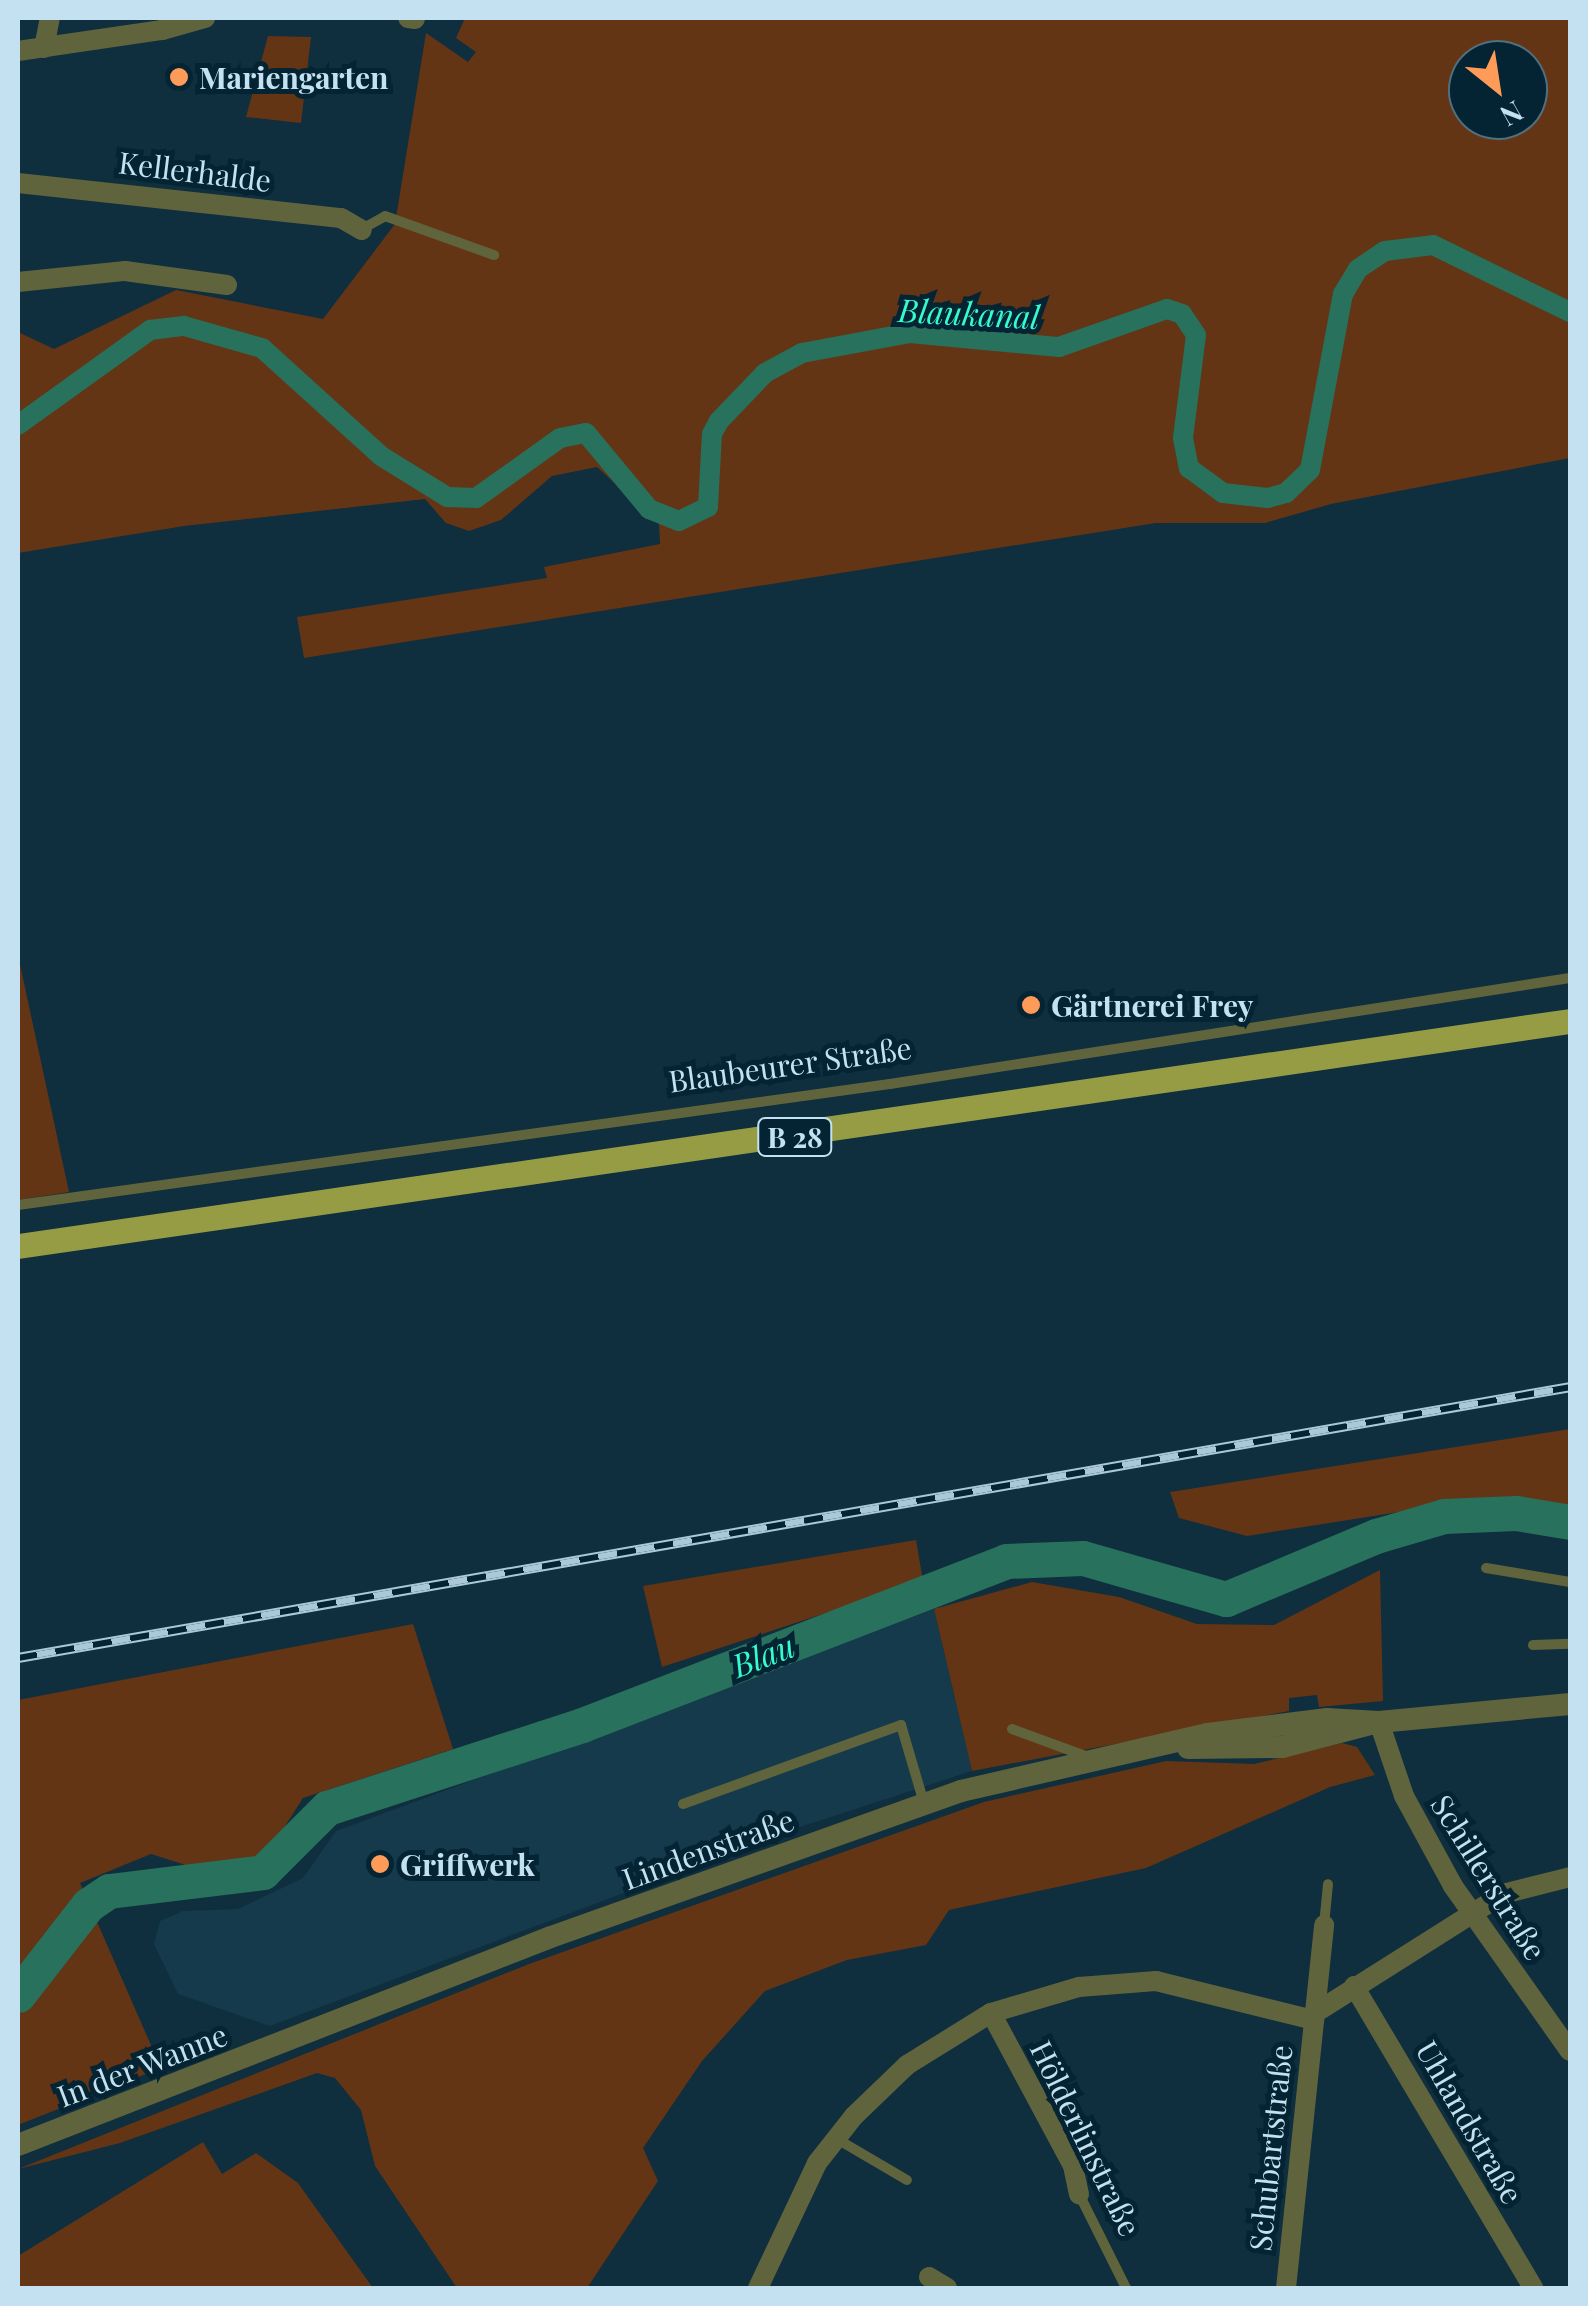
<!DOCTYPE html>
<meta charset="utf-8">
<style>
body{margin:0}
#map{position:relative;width:1588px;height:2306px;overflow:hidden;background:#0f2e3e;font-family:"Playfair Display",serif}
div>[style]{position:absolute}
.built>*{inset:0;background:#153a4b}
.green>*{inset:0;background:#643514}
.canal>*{height:20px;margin:-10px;padding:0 10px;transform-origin:10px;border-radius:10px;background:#27715d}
.river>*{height:35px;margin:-17.5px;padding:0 17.5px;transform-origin:17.5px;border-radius:17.5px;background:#27715d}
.service>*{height:10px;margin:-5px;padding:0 5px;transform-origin:5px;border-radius:5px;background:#60643c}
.minor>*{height:20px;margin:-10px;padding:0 10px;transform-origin:10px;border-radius:10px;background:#60643c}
.tertiary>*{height:22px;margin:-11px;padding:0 11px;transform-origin:11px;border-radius:11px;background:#60643c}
.primary>*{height:25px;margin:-12.5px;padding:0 12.5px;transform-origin:12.5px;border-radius:12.5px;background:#969c44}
.rail>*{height:10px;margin-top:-5px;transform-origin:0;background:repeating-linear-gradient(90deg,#042433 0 19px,#aac8d8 0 38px);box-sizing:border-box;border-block:2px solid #aac8d8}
.dots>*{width:28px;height:28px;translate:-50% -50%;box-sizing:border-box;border:5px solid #042433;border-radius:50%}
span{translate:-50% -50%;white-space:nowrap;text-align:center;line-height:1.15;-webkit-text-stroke:10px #042433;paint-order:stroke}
.shield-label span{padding:2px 8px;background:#042433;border:2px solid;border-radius:8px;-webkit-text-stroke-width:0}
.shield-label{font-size:28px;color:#c3e1f1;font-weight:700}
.poi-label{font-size:30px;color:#c3e1f1;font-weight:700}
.left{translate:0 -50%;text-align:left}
.street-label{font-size:30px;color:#c3e1f1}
.water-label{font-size:32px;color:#35fbce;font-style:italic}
.frame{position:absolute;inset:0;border:20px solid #c3e1f1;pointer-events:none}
.north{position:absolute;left:1448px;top:40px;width:100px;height:100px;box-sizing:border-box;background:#042433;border:2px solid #50707f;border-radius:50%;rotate:150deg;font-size:28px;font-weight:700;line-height:40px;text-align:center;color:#c3e1f1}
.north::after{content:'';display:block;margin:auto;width:35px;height:45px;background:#ff9b59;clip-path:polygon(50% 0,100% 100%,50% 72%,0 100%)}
</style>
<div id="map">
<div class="built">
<i style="clip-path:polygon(934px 1609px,972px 1771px,791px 1830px,270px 2026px,178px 1994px,154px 1944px,160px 1921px,183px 1911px,238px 1909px,303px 1878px,336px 1831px)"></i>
</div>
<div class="green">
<i style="clip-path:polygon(evenodd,465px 18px,1570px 18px,1570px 458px,1331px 504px,1265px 523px,1156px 523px,304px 658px,297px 617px,547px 578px,544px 567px,660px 544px,659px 524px,597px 467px,552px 476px,501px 520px,469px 531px,446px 523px,425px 499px,184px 526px,18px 553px,18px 332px,54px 349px,176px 290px,323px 319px,395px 224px,426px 33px,468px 62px,476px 52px,456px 38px,465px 18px,1468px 60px,1528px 60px,1528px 120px,1468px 120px,1468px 60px)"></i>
<i style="clip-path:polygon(268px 36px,311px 37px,301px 123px,246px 117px)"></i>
<i style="clip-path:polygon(18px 955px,69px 1192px,18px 1200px)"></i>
<i style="clip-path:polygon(1570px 1429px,1570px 1511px,1518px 1501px,1443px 1505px,1247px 1536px,1179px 1518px,1170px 1492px)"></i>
<i style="clip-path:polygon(916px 1540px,923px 1581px,662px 1667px,643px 1586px)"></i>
<i style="clip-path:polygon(1380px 1570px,1383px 1701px,1319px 1707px,1317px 1695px,1289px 1698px,1289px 1711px,972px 1771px,934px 1609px,1032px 1582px,1119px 1597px,1197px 1624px,1274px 1625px)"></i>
<i style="clip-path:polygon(413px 1624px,453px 1749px,303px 1798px,271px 1848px,253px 1858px,192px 1867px,151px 1854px,80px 1883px,161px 2068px,18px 2125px,18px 1700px)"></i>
<i style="clip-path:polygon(1342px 1743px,1357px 1747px,1375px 1775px,1330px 1787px,1146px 1868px,949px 1910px,926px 1945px,847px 1960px,765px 1991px,702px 2061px,643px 2148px,658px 2181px,587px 2288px,457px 2288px,375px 2166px,361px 2110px,335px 2078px,317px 2073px,120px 2143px,18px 2169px,529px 1964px,984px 1802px,1166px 1761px,1254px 1764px)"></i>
<i style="clip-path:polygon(203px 2142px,222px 2174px,256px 2153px,298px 2183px,373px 2288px,18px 2288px,18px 2256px)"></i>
</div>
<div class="canal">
<i style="left:18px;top:425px;width:163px;rotate:-35.7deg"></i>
<i style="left:150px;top:330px;width:34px;rotate:-7deg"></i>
<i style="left:184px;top:326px;width:81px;rotate:15.8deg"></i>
<i style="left:262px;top:348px;width:161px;rotate:42.2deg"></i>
<i style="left:381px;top:456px;width:78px;rotate:31.8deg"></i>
<i style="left:447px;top:497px;width:29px;rotate:2deg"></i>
<i style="left:476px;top:498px;width:103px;rotate:-35.5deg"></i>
<i style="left:560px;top:438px;width:26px;rotate:-11deg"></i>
<i style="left:586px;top:433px;width:99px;rotate:50.3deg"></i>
<i style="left:649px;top:509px;width:32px;rotate:22deg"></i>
<i style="left:679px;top:521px;width:32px;rotate:-26deg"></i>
<i style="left:708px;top:507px;width:73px;rotate:-86.9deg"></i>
<i style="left:712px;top:434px;width:15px;rotate:-62deg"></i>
<i style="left:719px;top:421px;width:66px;rotate:-46.2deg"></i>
<i style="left:765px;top:373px;width:42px;rotate:-28.4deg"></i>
<i style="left:802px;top:353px;width:110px;rotate:-10.5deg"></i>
<i style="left:910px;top:333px;width:150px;rotate:5.4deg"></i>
<i style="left:1059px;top:347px;width:114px;rotate:-19.4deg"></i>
<i style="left:1167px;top:309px;width:16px;rotate:18deg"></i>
<i style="left:1182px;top:314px;width:25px;rotate:56deg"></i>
<i style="left:1196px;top:335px;width:104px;rotate:97.2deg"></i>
<i style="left:1183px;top:438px;width:31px;rotate:79deg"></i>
<i style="left:1189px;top:468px;width:42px;rotate:36.3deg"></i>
<i style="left:1223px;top:493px;width:45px;rotate:6.3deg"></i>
<i style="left:1268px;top:498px;width:19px;rotate:-16deg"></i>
<i style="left:1286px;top:493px;width:33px;rotate:-44deg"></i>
<i style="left:1310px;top:470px;width:179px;rotate:-79.4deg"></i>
<i style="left:1343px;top:294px;width:29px;rotate:-59deg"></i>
<i style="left:1358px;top:269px;width:32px;rotate:-34deg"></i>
<i style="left:1385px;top:251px;width:48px;rotate:-7.1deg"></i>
<i style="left:1433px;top:245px;width:153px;rotate:26.1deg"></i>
</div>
<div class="river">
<i style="left:18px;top:1995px;width:114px;rotate:-52.1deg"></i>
<i style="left:88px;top:1905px;width:25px;rotate:-34deg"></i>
<i style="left:109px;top:1891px;width:155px;rotate:-7deg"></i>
<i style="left:263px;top:1872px;width:91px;rotate:-45deg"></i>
<i style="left:327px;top:1808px;width:268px;rotate:-18deg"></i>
<i style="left:582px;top:1725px;width:455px;rotate:-21.1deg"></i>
<i style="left:1006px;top:1561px;width:77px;rotate:-2.2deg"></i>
<i style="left:1083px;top:1558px;width:149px;rotate:16deg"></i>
<i style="left:1226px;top:1599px;width:163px;rotate:-22.8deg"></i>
<i style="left:1376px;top:1536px;width:71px;rotate:-16.4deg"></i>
<i style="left:1444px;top:1516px;width:72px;rotate:-2.4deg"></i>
<i style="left:1516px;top:1513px;width:55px;rotate:9.5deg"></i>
</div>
<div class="service">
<i style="left:362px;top:229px;width:26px;rotate:-29deg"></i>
<i style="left:385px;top:216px;width:116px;rotate:19.7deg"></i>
<i style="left:18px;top:1205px;width:880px;rotate:-7.9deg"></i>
<i style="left:890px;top:1084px;width:688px;rotate:-8.86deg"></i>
<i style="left:1486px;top:1568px;width:85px;rotate:9.5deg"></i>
<i style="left:1533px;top:1645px;width:37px;rotate:-2deg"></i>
<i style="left:1012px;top:1729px;width:84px;rotate:20.2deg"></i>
<i style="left:683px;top:1804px;width:232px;rotate:-19.9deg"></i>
<i style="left:901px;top:1725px;width:81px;rotate:73.6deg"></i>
<i style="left:1324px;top:1925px;width:41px;rotate:-84.4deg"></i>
<i style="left:837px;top:2139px;width:81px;rotate:30.4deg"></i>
<i style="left:1079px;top:2194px;width:105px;rotate:63.4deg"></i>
</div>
<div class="minor">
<i style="left:408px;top:18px;width:7px;rotate:8deg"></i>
<i style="left:44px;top:48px;width:31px;rotate:-79deg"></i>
<i style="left:18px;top:51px;width:146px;rotate:-8.3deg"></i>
<i style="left:162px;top:30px;width:45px;rotate:-15.6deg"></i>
<i style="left:18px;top:183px;width:325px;rotate:6.2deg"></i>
<i style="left:341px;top:218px;width:24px;rotate:30deg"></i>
<i style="left:18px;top:282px;width:108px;rotate:-5.9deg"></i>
<i style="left:125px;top:271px;width:103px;rotate:7.8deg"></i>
<i style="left:1379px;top:1722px;width:78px;rotate:71.3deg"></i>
<i style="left:1404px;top:1796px;width:102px;rotate:61.4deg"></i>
<i style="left:1453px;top:1886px;width:202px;rotate:54.7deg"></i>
<i style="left:1354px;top:1986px;width:351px;rotate:59.3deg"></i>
<i style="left:991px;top:2013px;width:174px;rotate:61.8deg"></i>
<i style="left:1073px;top:2166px;width:29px;rotate:78deg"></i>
<i style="left:1315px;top:2013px;width:222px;rotate:-32.3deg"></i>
<i style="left:1503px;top:1894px;width:69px;rotate:-14.2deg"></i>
<i style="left:929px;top:2277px;width:21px;rotate:31deg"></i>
<i style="left:758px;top:2288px;width:138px;rotate:-64.7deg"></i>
<i style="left:817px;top:2163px;width:60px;rotate:-51.8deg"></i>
<i style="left:854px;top:2116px;width:74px;rotate:-43.9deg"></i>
<i style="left:907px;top:2065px;width:99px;rotate:-31.8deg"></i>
<i style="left:991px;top:2013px;width:92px;rotate:-16.5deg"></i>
<i style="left:1079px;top:1987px;width:77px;rotate:-4.5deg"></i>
<i style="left:1156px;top:1981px;width:163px;rotate:13.9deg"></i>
<i style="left:1286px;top:2288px;width:365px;rotate:-84deg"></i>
</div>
<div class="tertiary">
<i style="left:1188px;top:1748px;width:94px;rotate:-0.6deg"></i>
<i style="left:1282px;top:1747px;width:100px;rotate:-14.5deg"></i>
<i style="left:1379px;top:1722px;width:192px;rotate:-5.4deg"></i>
<i style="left:18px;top:2145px;width:572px;rotate:-21.32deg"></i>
<i style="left:551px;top:1937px;width:435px;rotate:-19.6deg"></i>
<i style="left:961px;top:1791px;width:253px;rotate:-13deg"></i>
<i style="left:1208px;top:1734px;width:120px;rotate:-7.2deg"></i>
<i style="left:1327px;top:1719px;width:52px;rotate:3.3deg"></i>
</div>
<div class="primary">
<i style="left:18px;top:1246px;width:1568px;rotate:-8.25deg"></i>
</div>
<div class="rail">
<i style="left:18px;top:1658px;width:1575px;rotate:-9.9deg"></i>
</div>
<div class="dots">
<i style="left:179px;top:77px;background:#ff9b59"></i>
<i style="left:1031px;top:1005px;background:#ff9b59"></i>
<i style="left:380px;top:1864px;background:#ff9b59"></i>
</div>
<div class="shield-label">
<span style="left:795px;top:1137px">B 28</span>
</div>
<div class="poi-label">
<span class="left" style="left:199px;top:77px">Mariengarten</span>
<span class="left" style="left:1051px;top:1005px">Gärtnerei Frey</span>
<span class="left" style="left:400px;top:1864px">Griffwerk</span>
</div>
<div class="street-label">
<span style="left:195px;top:171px;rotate:7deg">Kellerhalde</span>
<span style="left:790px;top:1064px;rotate:-8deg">Blaubeurer Straße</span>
<span style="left:708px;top:1849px;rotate:-20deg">Lindenstraße</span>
<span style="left:1489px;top:1877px;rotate:58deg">Schillerstraße</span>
<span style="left:142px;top:2065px;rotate:-21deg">In der Wanne</span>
<span style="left:1470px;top:2122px;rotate:60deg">Uhlandstraße</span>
<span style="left:1086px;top:2138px;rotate:64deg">Hölderlinstraße</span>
<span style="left:1270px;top:2148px;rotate:-84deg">Schubartstraße</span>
</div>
<div class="water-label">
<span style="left:969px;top:313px;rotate:3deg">Blaukanal</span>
<span style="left:763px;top:1655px;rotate:-21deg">Blau</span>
</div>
<div class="frame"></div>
<div class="north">N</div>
</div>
